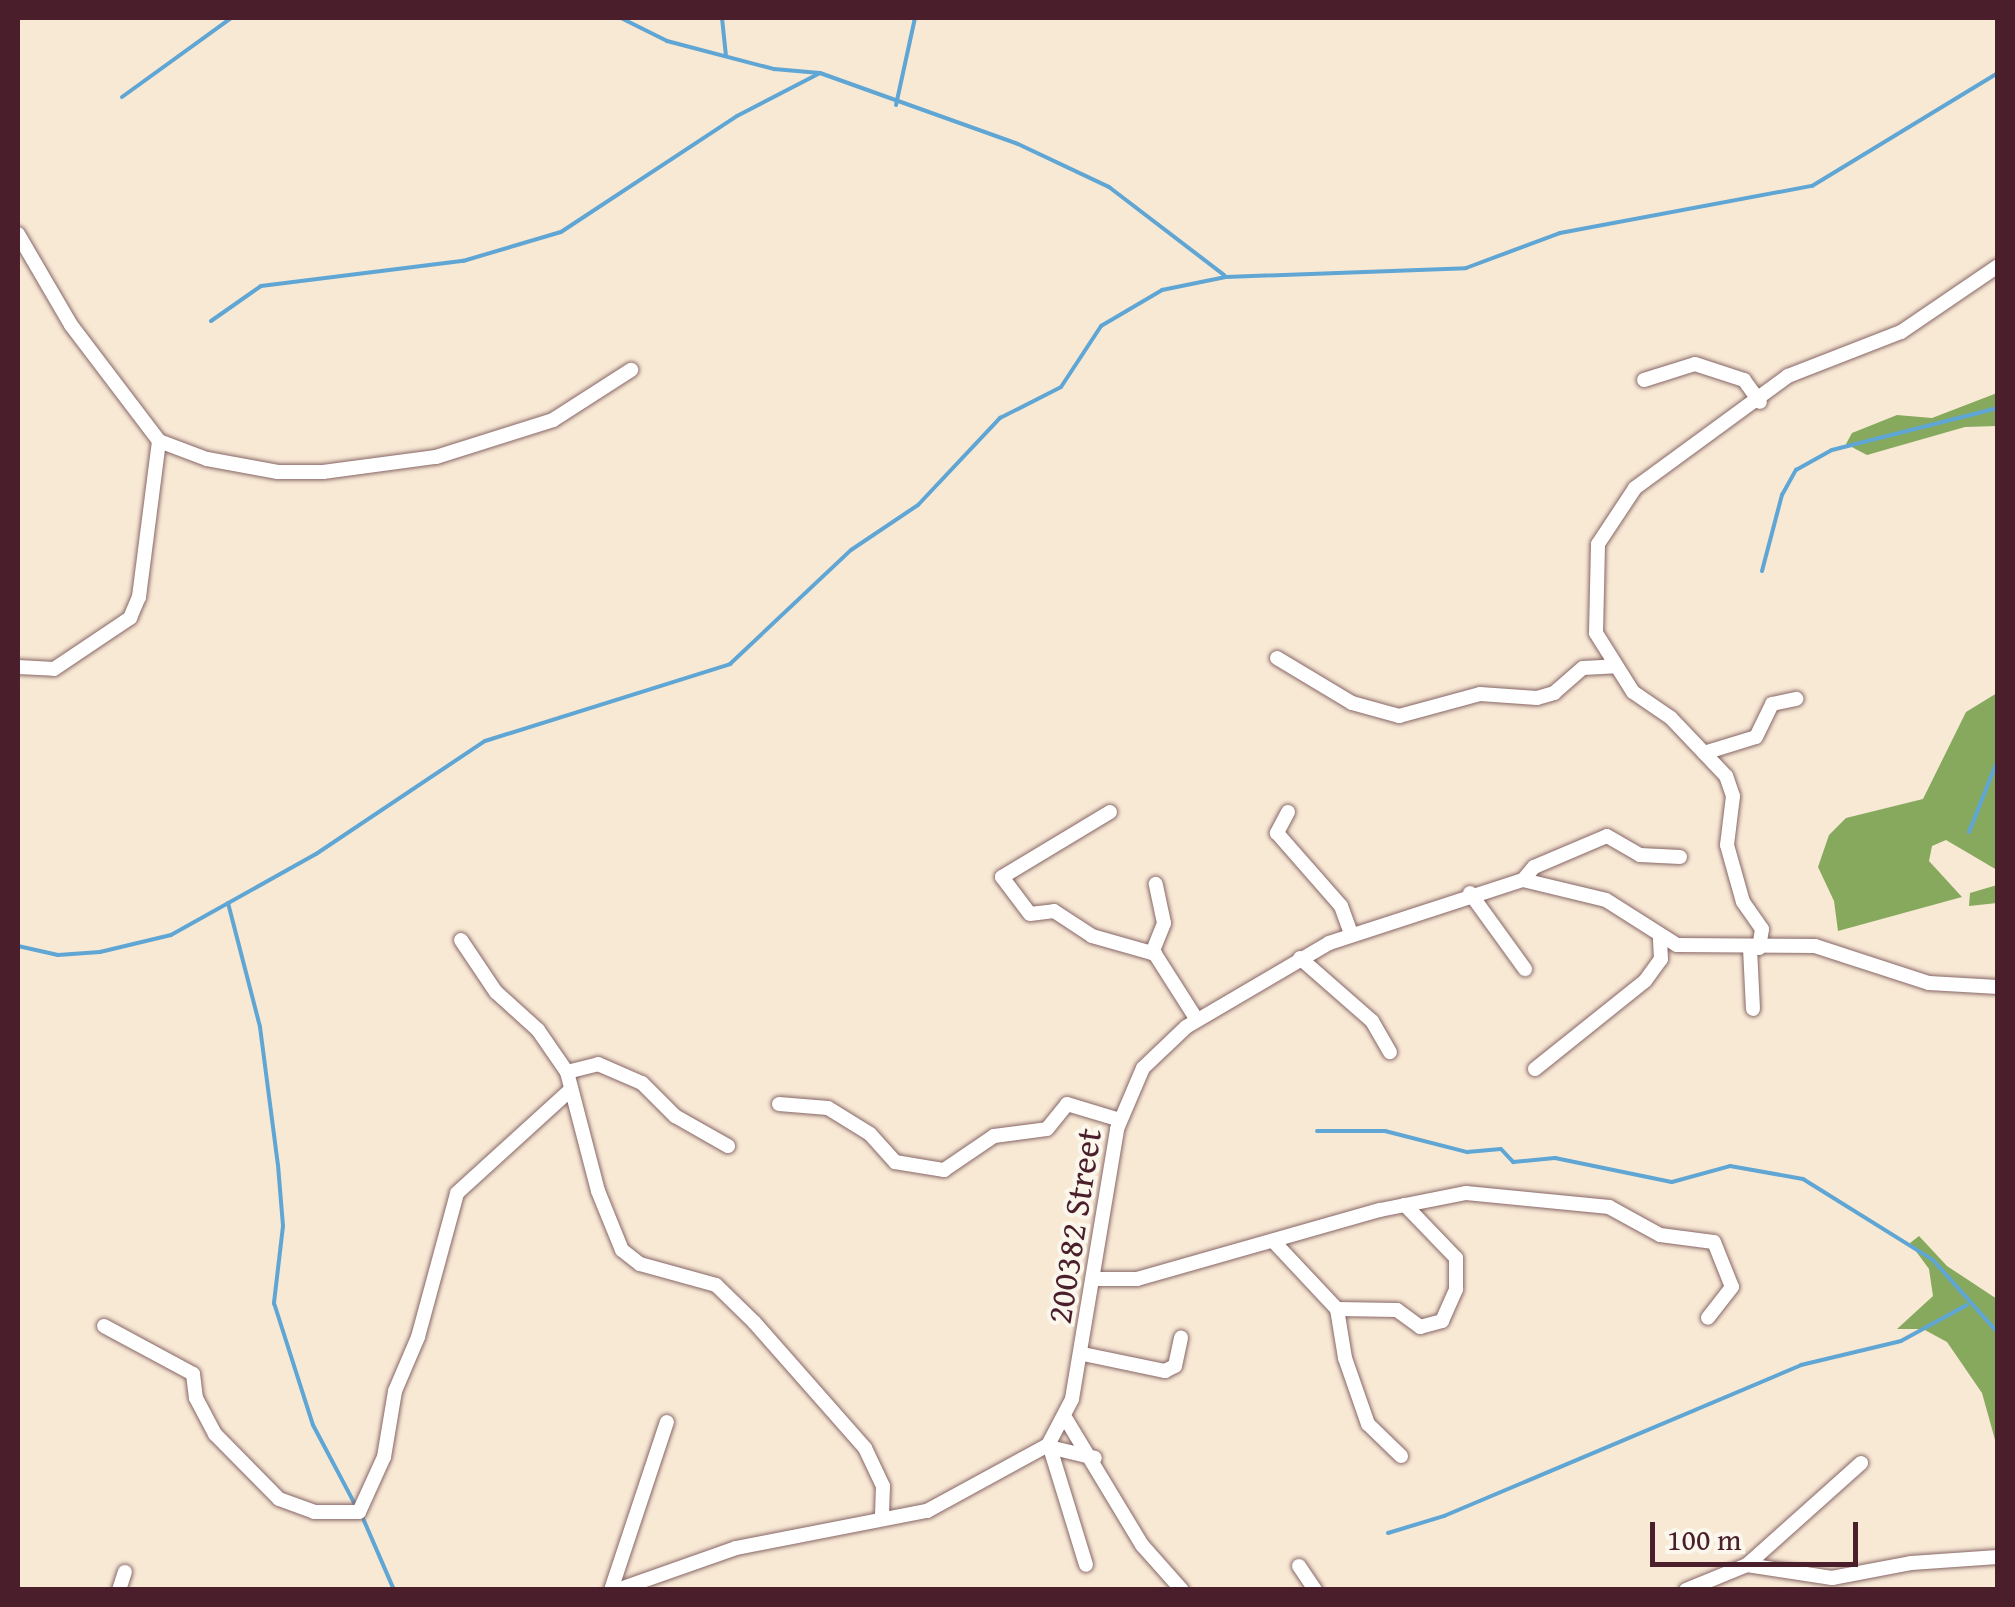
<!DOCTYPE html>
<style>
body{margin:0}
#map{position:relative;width:2015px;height:1607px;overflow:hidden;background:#f8e9d5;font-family:"Gentium Book Plus",serif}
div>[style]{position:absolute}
.forest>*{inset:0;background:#86a95d}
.stream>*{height:4px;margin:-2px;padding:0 2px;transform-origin:2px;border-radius:2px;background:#5fa6d5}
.roads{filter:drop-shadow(0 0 2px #876666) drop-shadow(0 0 2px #876666)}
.minor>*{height:14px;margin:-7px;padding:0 7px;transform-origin:7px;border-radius:7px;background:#fff}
span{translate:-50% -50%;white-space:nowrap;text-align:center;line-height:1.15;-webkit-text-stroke:8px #fbf7ec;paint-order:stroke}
.street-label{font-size:35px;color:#4a1f2b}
.frame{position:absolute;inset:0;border:20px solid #4a1f2b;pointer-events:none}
.scale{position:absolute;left:1650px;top:1522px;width:208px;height:45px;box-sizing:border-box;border:5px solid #4a1f2b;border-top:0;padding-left:12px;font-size:30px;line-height:35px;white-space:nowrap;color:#4a1f2b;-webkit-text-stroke:8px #fbf7ec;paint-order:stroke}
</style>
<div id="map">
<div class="forest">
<i style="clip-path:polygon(1997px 393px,1997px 426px,1965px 427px,1867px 455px,1846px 444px,1852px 433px,1897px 415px,1932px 418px)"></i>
<i style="clip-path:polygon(1997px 693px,1997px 870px,1946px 840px,1932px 846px,1929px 861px,1962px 897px,1838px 931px,1834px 901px,1818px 867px,1829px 835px,1846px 818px,1923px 799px,1966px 712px)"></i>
<i style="clip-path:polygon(1997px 885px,1997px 903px,1969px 906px,1970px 893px)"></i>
<i style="clip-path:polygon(1919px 1236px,1947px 1266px,1997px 1299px,1997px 1447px,1982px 1393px,1947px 1342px,1923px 1329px,1897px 1329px,1933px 1296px,1929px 1269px,1910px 1243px)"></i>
</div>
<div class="stream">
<i style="left:621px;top:18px;width:51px;rotate:26.6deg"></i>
<i style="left:667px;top:41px;width:111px;rotate:14.7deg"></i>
<i style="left:774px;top:69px;width:46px;rotate:5deg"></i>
<i style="left:820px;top:73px;width:210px;rotate:19.7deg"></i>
<i style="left:1018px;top:144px;width:101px;rotate:25.3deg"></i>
<i style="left:1109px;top:187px;width:145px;rotate:37.4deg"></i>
<i style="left:722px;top:18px;width:38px;rotate:84deg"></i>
<i style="left:122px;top:97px;width:135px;rotate:-35.9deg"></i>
<i style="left:896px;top:105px;width:89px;rotate:-77.7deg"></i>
<i style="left:211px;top:321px;width:61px;rotate:-35deg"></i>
<i style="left:261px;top:286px;width:204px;rotate:-7.1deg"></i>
<i style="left:463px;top:261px;width:102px;rotate:-16.5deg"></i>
<i style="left:561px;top:232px;width:211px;rotate:-33.4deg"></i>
<i style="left:737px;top:116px;width:93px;rotate:-27.4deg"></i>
<i style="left:1762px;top:571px;width:79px;rotate:-75.3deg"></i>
<i style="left:1782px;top:495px;width:29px;rotate:-61deg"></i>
<i style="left:1796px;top:470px;width:41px;rotate:-29.1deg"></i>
<i style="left:1832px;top:450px;width:171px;rotate:-14.2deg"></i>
<i style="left:1969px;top:832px;width:79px;rotate:-68.3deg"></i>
<i style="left:228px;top:903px;width:128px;rotate:75.5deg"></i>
<i style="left:260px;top:1027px;width:139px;rotate:82.6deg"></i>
<i style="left:278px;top:1165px;width:61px;rotate:85.3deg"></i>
<i style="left:283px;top:1226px;width:78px;rotate:96.7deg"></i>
<i style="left:274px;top:1303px;width:128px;rotate:72.3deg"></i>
<i style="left:313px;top:1425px;width:94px;rotate:62.1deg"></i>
<i style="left:18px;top:946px;width:41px;rotate:12.7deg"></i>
<i style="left:58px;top:955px;width:42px;rotate:-4.1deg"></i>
<i style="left:100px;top:952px;width:73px;rotate:-13.5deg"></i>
<i style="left:171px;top:935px;width:166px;rotate:-29.2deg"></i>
<i style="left:316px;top:854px;width:203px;rotate:-33.8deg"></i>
<i style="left:485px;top:741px;width:257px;rotate:-17.4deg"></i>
<i style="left:730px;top:664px;width:166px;rotate:-43.3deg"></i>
<i style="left:851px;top:550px;width:81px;rotate:-33.9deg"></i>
<i style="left:918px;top:505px;width:120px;rotate:-46.7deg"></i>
<i style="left:1000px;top:418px;width:68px;rotate:-26.9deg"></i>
<i style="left:1061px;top:387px;width:73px;rotate:-56.7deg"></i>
<i style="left:1101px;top:326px;width:71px;rotate:-30.5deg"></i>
<i style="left:1162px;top:290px;width:65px;rotate:-11.5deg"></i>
<i style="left:1226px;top:277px;width:240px;rotate:-2.1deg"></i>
<i style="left:1466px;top:268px;width:100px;rotate:-20.4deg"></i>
<i style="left:1560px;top:233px;width:256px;rotate:-10.6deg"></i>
<i style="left:1812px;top:186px;width:218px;rotate:-31.3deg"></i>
<i style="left:1317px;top:1131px;width:68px"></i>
<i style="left:1385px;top:1131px;width:85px;rotate:14.4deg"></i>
<i style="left:1467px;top:1152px;width:34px;rotate:-5deg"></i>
<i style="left:1501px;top:1149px;width:18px;rotate:47deg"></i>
<i style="left:1513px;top:1162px;width:42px;rotate:-5.4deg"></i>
<i style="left:1555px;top:1158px;width:119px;rotate:11.6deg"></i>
<i style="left:1672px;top:1182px;width:60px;rotate:-15.4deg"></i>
<i style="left:1730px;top:1166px;width:74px;rotate:10.1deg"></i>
<i style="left:1803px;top:1179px;width:153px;rotate:31.9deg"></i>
<i style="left:1933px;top:1260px;width:98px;rotate:48.3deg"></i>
<i style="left:362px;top:1516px;width:81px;rotate:66.6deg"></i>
<i style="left:1388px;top:1533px;width:59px;rotate:-16.9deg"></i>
<i style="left:1444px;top:1516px;width:388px;rotate:-22.9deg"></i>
<i style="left:1801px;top:1365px;width:103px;rotate:-13.5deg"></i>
<i style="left:1901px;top:1341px;width:75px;rotate:-28.6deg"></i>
</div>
<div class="roads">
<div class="minor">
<i style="left:18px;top:234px;width:105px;rotate:59.8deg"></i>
<i style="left:71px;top:325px;width:146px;rotate:52.8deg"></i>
<i style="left:159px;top:441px;width:51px;rotate:20.6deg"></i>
<i style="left:207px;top:459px;width:72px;rotate:10.4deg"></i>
<i style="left:278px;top:472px;width:45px"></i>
<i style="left:323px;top:472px;width:114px;rotate:-7.6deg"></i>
<i style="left:436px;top:457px;width:123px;rotate:-17.5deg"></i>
<i style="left:553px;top:420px;width:93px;rotate:-32.7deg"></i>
<i style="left:1644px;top:380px;width:53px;rotate:-17.4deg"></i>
<i style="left:1695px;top:364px;width:52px;rotate:18.1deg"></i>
<i style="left:1744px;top:380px;width:27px;rotate:54deg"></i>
<i style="left:1277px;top:658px;width:87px;rotate:31deg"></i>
<i style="left:1352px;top:703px;width:49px;rotate:15.5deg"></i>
<i style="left:1399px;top:716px;width:84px;rotate:-15.2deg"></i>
<i style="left:1480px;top:694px;width:57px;rotate:4deg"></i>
<i style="left:1537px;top:698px;width:18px;rotate:-16deg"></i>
<i style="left:1554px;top:693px;width:38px;rotate:-41deg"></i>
<i style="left:1583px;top:668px;width:33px;rotate:-3deg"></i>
<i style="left:18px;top:667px;width:36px;rotate:3deg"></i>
<i style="left:54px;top:669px;width:92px;rotate:-33.9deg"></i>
<i style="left:130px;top:618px;width:23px;rotate:-67deg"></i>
<i style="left:139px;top:597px;width:157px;rotate:-82.7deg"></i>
<i style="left:1704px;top:753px;width:54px;rotate:-17.1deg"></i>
<i style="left:1756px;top:737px;width:37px;rotate:-64deg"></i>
<i style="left:1772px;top:704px;width:25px;rotate:-12deg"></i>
<i style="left:1110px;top:812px;width:126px;rotate:149deg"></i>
<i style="left:1002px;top:877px;width:46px;rotate:52.9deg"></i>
<i style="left:1030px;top:914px;width:24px;rotate:-7deg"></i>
<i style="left:1054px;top:911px;width:45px;rotate:33.3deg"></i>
<i style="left:1092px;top:936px;width:66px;rotate:15.9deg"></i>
<i style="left:1155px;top:954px;width:78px;rotate:57.5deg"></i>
<i style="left:1288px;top:812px;width:24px;rotate:118deg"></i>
<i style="left:1277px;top:833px;width:97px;rotate:48.8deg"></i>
<i style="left:1341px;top:906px;width:29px;rotate:70deg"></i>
<i style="left:1523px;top:880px;width:17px;rotate:-50deg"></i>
<i style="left:1534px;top:867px;width:79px;rotate:-23deg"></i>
<i style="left:1607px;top:836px;width:38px;rotate:30deg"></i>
<i style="left:1640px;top:855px;width:40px;rotate:2.9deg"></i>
<i style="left:1470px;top:893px;width:94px;rotate:54.1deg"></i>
<i style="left:461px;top:940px;width:63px;rotate:56.1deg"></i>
<i style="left:496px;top:992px;width:57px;rotate:42.1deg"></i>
<i style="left:538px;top:1030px;width:51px;rotate:55.4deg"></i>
<i style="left:567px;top:1072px;width:123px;rotate:75.4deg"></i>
<i style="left:598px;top:1191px;width:64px;rotate:67.9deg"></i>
<i style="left:622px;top:1250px;width:23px;rotate:38deg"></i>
<i style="left:640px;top:1264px;width:79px;rotate:15.4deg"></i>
<i style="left:716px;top:1285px;width:53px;rotate:44.2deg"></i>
<i style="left:754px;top:1322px;width:168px;rotate:48.6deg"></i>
<i style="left:865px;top:1448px;width:42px;rotate:64.7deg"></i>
<i style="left:883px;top:1486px;width:31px;rotate:92deg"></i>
<i style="left:1750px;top:948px;width:61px;rotate:87.2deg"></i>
<i style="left:1759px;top:948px;width:19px;rotate:-81deg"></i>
<i style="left:1762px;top:929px;width:33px;rotate:-125deg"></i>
<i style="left:1743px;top:902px;width:59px;rotate:-105.7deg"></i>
<i style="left:1727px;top:845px;width:49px;rotate:-83deg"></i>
<i style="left:1733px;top:796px;width:21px;rotate:-109deg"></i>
<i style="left:1726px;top:776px;width:80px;rotate:-133.5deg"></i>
<i style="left:1671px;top:718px;width:46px;rotate:-145.6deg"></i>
<i style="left:1633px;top:692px;width:70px;rotate:-122.1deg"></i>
<i style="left:1596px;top:633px;width:89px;rotate:-88.7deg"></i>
<i style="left:1598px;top:544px;width:67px;rotate:-56.5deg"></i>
<i style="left:1635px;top:488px;width:190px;rotate:-36.2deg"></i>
<i style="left:1788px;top:376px;width:121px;rotate:-21.3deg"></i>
<i style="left:1901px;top:332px;width:117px;rotate:-34.2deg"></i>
<i style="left:1152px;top:953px;width:32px;rotate:-68deg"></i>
<i style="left:1164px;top:923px;width:40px;rotate:-102deg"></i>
<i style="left:1300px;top:958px;width:96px;rotate:41.2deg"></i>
<i style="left:1372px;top:1021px;width:36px;rotate:60deg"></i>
<i style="left:1535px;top:1069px;width:141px;rotate:-38.7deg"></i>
<i style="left:1645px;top:981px;width:27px;rotate:-54deg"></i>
<i style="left:1661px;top:959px;width:20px;rotate:-93deg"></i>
<i style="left:567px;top:1072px;width:32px;rotate:-14deg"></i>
<i style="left:598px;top:1064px;width:48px;rotate:23.4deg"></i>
<i style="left:642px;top:1083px;width:47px;rotate:45deg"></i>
<i style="left:675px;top:1116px;width:61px;rotate:29.5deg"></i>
<i style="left:779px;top:1104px;width:49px;rotate:4.7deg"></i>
<i style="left:828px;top:1108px;width:49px;rotate:31.8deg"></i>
<i style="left:870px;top:1134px;width:38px;rotate:48deg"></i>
<i style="left:895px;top:1162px;width:50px;rotate:9.3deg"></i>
<i style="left:944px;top:1170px;width:60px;rotate:-34.2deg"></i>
<i style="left:994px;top:1136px;width:53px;rotate:-7.5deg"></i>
<i style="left:1047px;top:1129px;width:32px;rotate:-51deg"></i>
<i style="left:1067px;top:1104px;width:55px;rotate:16.8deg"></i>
<i style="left:1275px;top:1243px;width:91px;rotate:46.8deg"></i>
<i style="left:1337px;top:1309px;width:50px;rotate:80.7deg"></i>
<i style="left:1345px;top:1358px;width:70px;rotate:70.8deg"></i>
<i style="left:1368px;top:1424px;width:46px;rotate:44.1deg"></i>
<i style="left:1097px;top:1279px;width:40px"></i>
<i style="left:1137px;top:1279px;width:253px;rotate:-15.9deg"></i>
<i style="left:1380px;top:1210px;width:88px;rotate:-11.2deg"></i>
<i style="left:1466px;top:1193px;width:144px;rotate:5.6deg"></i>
<i style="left:1609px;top:1207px;width:58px;rotate:28.8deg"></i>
<i style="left:1660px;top:1235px;width:54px;rotate:7.4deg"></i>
<i style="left:1714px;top:1242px;width:48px;rotate:68.2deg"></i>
<i style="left:1732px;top:1287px;width:39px;rotate:128deg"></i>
<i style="left:1337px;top:1309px;width:60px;rotate:1deg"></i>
<i style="left:1397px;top:1310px;width:29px;rotate:36deg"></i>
<i style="left:1420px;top:1327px;width:23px;rotate:-15deg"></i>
<i style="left:1442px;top:1321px;width:35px;rotate:-66deg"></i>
<i style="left:1456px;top:1289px;width:31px;rotate:-90deg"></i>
<i style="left:1456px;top:1258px;width:74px;rotate:-133.9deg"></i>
<i style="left:104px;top:1326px;width:101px;rotate:28.3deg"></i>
<i style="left:193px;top:1374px;width:24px;rotate:83deg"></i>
<i style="left:196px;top:1398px;width:41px;rotate:62.2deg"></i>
<i style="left:215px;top:1434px;width:91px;rotate:45.4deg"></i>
<i style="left:279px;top:1499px;width:37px;rotate:20deg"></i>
<i style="left:314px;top:1512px;width:45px"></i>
<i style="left:359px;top:1512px;width:60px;rotate:-65.6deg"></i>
<i style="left:384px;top:1457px;width:67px;rotate:-80.5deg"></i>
<i style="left:395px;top:1391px;width:59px;rotate:-66.9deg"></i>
<i style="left:418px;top:1337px;width:149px;rotate:-74.8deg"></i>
<i style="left:457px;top:1193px;width:153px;rotate:-42.3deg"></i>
<i style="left:1083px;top:1354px;width:84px;rotate:11.7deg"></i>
<i style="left:1165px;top:1371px;width:11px;rotate:-27deg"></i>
<i style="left:1175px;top:1366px;width:29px;rotate:-78deg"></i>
<i style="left:1066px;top:1419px;width:147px;rotate:58.9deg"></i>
<i style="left:1142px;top:1545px;width:60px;rotate:48.4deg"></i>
<i style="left:1049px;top:1447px;width:47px;rotate:13.4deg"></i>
<i style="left:1051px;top:1451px;width:119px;rotate:72.9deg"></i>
<i style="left:1747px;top:1565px;width:153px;rotate:-41.8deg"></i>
<i style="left:1299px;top:1566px;width:29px;rotate:56deg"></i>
<i style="left:119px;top:1590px;width:19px;rotate:-72deg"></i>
<i style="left:611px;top:1590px;width:177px;rotate:-71.6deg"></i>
<i style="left:617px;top:1590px;width:126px;rotate:-19.4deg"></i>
<i style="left:736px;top:1548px;width:195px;rotate:-11deg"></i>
<i style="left:927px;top:1511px;width:138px;rotate:-28.6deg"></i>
<i style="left:1048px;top:1445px;width:52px;rotate:-62.4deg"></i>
<i style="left:1072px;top:1399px;width:274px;rotate:-80.5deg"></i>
<i style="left:1117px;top:1129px;width:66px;rotate:-66.9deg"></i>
<i style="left:1143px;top:1068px;width:59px;rotate:-43.6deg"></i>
<i style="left:1186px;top:1027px;width:166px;rotate:-30.4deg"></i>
<i style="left:1329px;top:943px;width:204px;rotate:-18deg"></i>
<i style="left:1523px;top:880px;width:85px;rotate:13.5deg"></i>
<i style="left:1606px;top:900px;width:84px;rotate:32.4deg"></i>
<i style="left:1677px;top:945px;width:138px;rotate:0.4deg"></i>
<i style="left:1815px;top:946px;width:120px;rotate:18deg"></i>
<i style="left:1929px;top:983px;width:69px;rotate:3.3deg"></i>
<i style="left:1686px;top:1590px;width:66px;rotate:-22.3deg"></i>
<i style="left:1747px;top:1565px;width:86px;rotate:8.7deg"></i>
<i style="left:1832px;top:1578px;width:80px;rotate:-10.8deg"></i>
<i style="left:1911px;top:1563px;width:87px;rotate:-3.9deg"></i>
</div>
</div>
<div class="street-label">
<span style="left:1074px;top:1226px;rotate:-81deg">200382 Street</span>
</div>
<div class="frame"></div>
<div class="scale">100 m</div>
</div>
